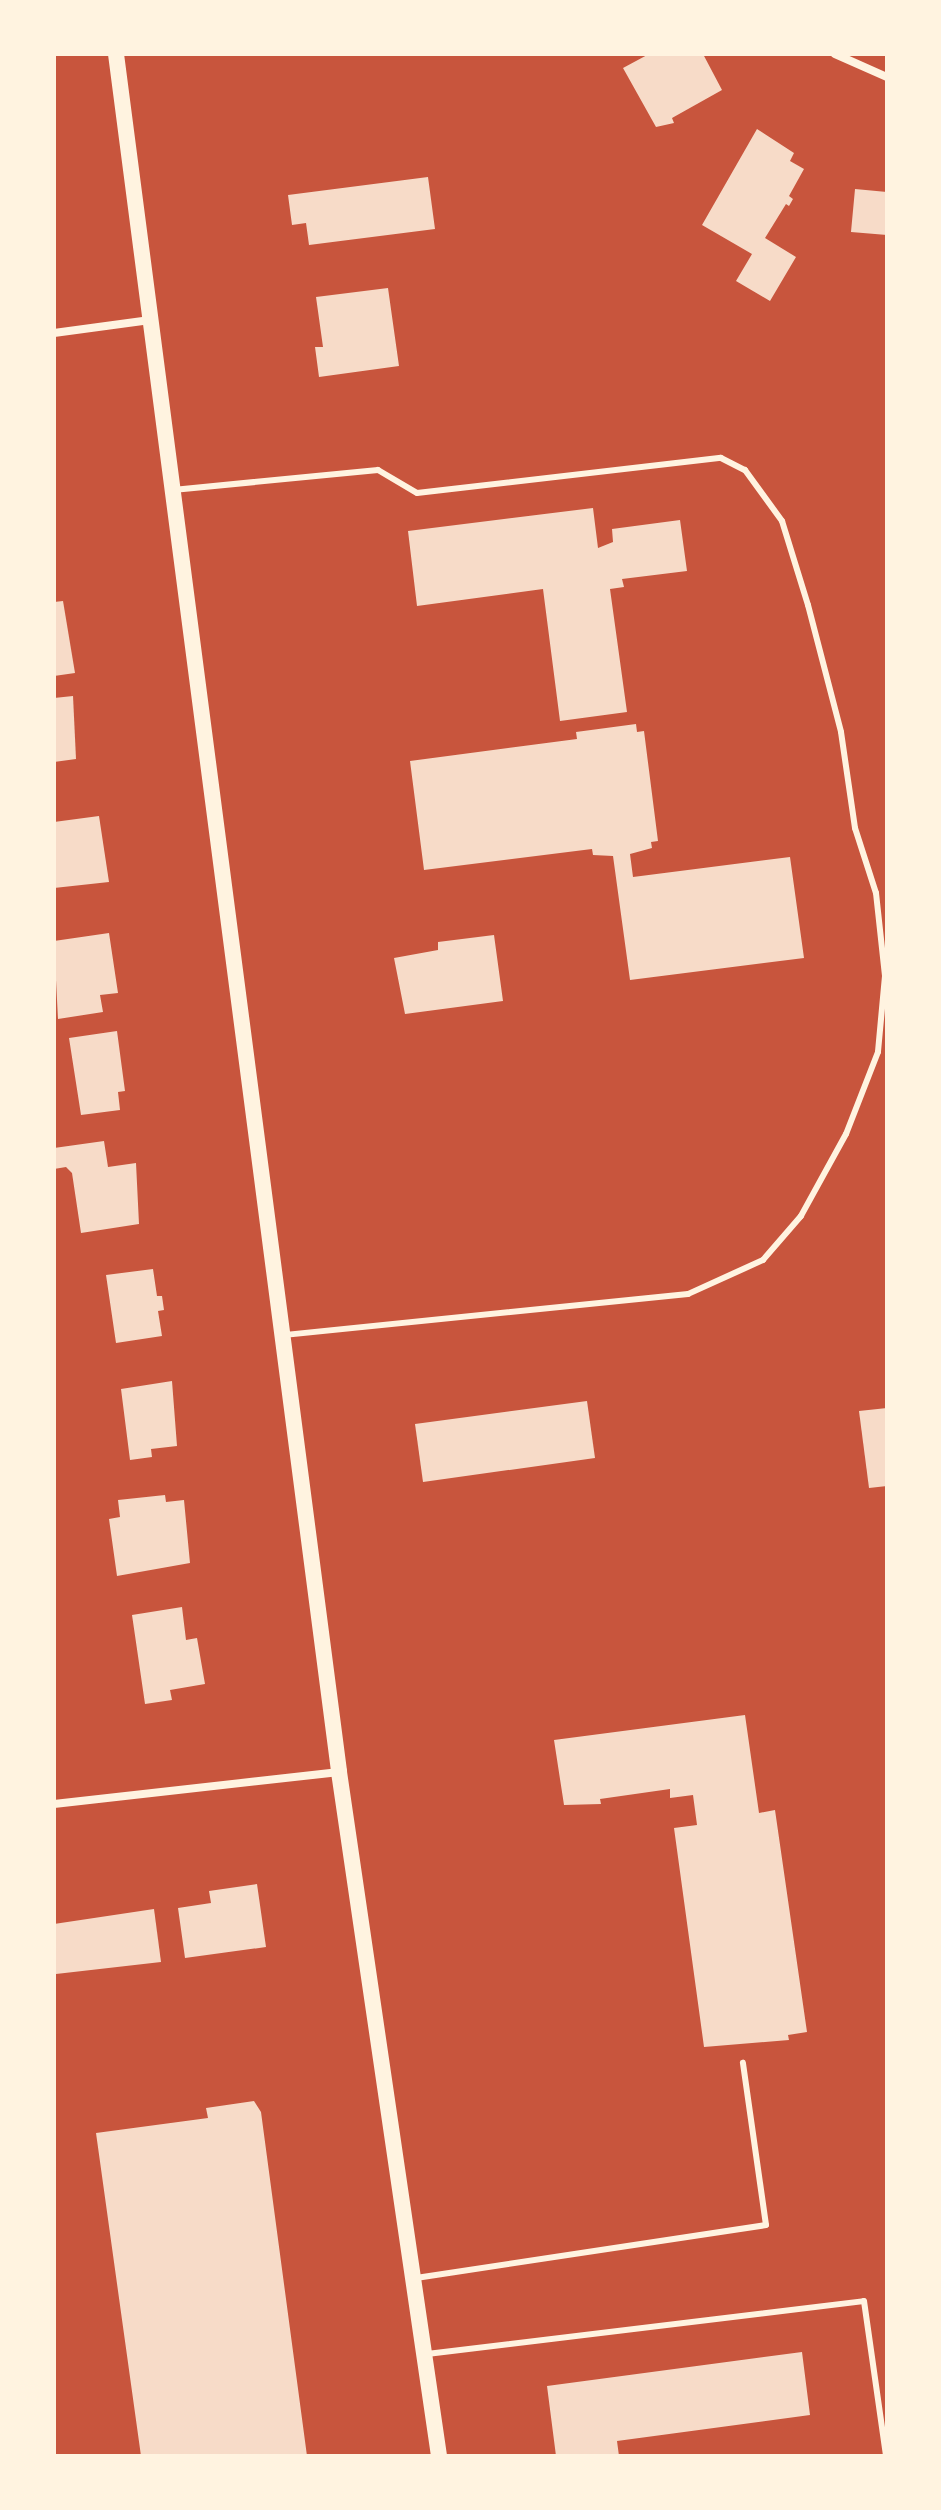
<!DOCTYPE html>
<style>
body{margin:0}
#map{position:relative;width:941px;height:2510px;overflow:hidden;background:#c8553d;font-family:Literata,serif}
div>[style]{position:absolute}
.building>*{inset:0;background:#f7dbc8}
.service>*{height:6px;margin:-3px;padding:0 3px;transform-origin:3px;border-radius:3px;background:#fff3e0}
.minor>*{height:8px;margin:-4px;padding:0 4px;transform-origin:4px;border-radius:4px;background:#fff3e0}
.secondary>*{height:16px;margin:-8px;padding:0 8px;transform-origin:8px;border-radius:8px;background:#fff3e0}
span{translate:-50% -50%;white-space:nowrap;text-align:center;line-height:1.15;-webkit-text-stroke:8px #fff3e0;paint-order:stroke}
.frame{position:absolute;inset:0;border:56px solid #fff3e0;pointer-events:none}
</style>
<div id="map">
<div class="building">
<i style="clip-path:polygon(649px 54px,703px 54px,722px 90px,672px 118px,674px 123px,656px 127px,623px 68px)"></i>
<i style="clip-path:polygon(757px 129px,794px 153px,790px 161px,804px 169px,789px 196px,793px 199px,789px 206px,786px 204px,765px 238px,796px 257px,770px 301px,736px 281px,752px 254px,702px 225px)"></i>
<i style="clip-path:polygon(428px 177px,435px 229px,309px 245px,306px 223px,292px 225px,288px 195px)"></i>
<i style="clip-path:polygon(855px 189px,887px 192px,887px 235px,851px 232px)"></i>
<i style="clip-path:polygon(388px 288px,399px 366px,319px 377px,315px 347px,323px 347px,316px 297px)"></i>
<i style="clip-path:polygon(593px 508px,598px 548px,613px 542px,612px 529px,680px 520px,687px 571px,622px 579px,624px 587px,610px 589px,627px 712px,560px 721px,543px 589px,417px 606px,408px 531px)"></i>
<i style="clip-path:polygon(63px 601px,75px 673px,54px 676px,54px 602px)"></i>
<i style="clip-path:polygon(73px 696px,76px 759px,54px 762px,54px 698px)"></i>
<i style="clip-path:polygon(636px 724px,637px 732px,644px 731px,658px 841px,651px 842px,652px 848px,630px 854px,633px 877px,790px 857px,804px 958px,630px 980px,613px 856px,593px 855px,592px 849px,424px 870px,410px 761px,577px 739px,576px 732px)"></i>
<i style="clip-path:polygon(99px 816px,109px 882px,54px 888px,54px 822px)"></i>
<i style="clip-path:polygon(109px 933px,118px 993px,100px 995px,103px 1012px,58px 1019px,54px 941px)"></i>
<i style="clip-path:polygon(494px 935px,503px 1001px,405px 1014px,394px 958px,438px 950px,438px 942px)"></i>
<i style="clip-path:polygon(117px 1031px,125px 1091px,118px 1092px,120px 1110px,81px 1115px,69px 1038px)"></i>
<i style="clip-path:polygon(104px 1141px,108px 1167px,136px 1163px,139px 1224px,81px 1233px,72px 1173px,66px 1167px,54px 1169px,54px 1148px)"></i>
<i style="clip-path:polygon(153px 1269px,157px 1296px,162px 1296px,164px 1310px,158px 1311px,162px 1336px,116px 1343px,106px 1275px)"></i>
<i style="clip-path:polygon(172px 1381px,177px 1446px,151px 1449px,152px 1457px,130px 1460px,121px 1389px)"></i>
<i style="clip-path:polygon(587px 1401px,595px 1458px,423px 1482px,415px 1424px)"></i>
<i style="clip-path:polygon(887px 1408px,887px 1486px,869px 1488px,859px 1411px)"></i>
<i style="clip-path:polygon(165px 1495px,166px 1502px,184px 1500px,190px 1563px,117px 1576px,109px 1519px,120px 1517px,118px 1500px)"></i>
<i style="clip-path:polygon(182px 1607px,186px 1640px,197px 1638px,205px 1684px,170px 1690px,172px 1700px,145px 1704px,132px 1615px)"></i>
<i style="clip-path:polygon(745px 1715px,759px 1813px,775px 1810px,807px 2032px,788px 2035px,789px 2040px,704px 2047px,674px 1828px,697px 1825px,693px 1795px,670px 1798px,670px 1789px,600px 1799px,601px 1804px,564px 1805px,554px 1740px)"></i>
<i style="clip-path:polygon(257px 1884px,266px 1947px,185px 1958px,178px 1908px,211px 1903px,209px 1891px)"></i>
<i style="clip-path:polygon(154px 1909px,161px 1962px,56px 1974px,54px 1924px)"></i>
<i style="clip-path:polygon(254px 2101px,261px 2112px,307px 2456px,141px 2456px,96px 2133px,208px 2118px,206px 2108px)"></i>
<i style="clip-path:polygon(802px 2352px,810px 2415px,617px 2441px,619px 2456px,556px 2456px,547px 2386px)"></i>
</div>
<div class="service">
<i style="left:173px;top:490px;width:206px;rotate:-5.6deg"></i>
<i style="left:378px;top:470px;width:45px;rotate:30.5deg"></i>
<i style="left:417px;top:493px;width:306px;rotate:-6.6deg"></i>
<i style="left:721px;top:458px;width:27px;rotate:27deg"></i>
<i style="left:745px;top:470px;width:63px;rotate:54deg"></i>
<i style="left:782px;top:521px;width:88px;rotate:72.8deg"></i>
<i style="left:808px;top:605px;width:131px;rotate:75.4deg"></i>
<i style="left:841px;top:732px;width:97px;rotate:81.7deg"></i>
<i style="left:855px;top:828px;width:68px;rotate:72.1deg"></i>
<i style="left:876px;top:893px;width:83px;rotate:83.8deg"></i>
<i style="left:885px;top:976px;width:76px;rotate:95.3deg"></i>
<i style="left:878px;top:1052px;width:88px;rotate:111.3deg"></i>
<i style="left:846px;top:1134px;width:94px;rotate:118.8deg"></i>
<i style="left:801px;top:1216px;width:58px;rotate:130.8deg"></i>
<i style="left:763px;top:1260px;width:82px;rotate:155.6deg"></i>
<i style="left:688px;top:1294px;width:407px;rotate:174.2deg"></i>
<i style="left:416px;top:2278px;width:354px;rotate:-8.6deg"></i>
<i style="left:766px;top:2225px;width:164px;rotate:-98.1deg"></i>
<i style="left:427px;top:2354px;width:440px;rotate:-6.9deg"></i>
<i style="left:864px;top:2301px;width:157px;rotate:81.9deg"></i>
</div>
<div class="minor">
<i style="left:835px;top:54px;width:57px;rotate:23.9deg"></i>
<i style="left:54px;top:333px;width:97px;rotate:-7.7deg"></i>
<i style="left:54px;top:1804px;width:287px;rotate:-6.4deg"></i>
</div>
<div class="secondary">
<i style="left:116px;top:54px;width:1732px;rotate:82.6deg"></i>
<i style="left:339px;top:1772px;width:691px;rotate:81.68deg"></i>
</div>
<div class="frame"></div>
</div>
